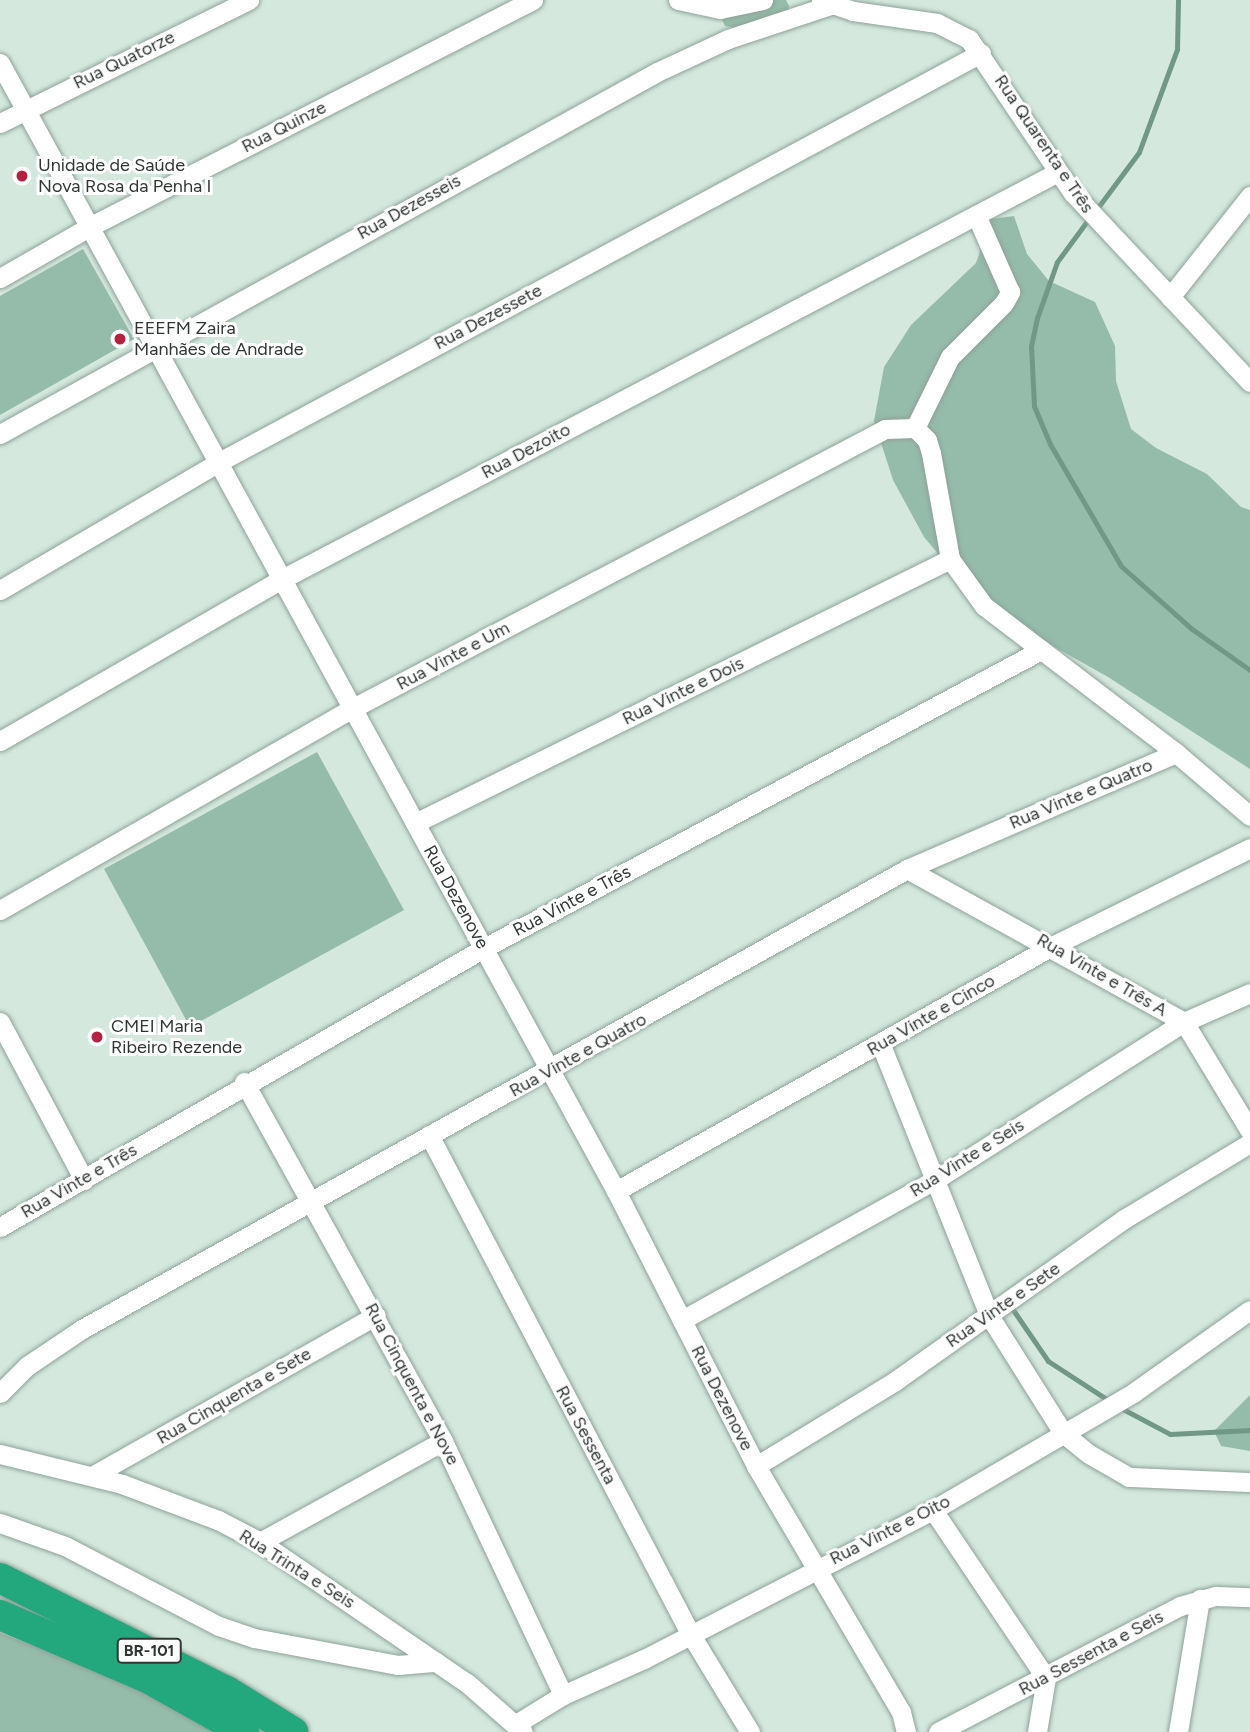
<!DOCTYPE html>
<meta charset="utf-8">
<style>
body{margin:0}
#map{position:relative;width:1250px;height:1732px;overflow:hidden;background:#d4e8de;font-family:Figtree,sans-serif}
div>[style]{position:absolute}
.green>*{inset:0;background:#95bcaa}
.stream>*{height:5px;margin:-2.5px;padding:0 2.5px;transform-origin:2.5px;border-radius:2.5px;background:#719887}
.roads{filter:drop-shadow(0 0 2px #8ea298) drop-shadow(0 0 2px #8ea298)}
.minor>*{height:19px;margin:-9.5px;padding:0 9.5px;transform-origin:9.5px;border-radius:9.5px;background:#fff}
.highway>*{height:30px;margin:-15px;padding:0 15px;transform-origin:15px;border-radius:15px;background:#23a77c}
.dots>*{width:19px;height:19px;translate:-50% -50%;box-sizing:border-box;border:4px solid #fff;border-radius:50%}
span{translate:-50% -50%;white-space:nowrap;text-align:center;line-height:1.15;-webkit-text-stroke:6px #fff;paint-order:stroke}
.shield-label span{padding:2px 5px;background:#fff;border:2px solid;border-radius:5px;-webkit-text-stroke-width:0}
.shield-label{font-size:16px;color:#2f3733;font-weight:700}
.street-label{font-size:18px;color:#2f3733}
.poi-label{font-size:18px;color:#2f3733}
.left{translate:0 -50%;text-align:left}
</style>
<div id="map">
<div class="green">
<i style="clip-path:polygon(713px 0,786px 0,789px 6px,786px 17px,744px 29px,725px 26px)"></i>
<i style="clip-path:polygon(1014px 216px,1027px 254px,1049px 281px,1095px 302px,1115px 346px,1116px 381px,1131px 429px,1156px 448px,1207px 474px,1241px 507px,1250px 510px,1250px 769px,1108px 677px,982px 606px,924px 537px,893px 480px,874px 421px,884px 367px,911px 325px,976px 263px,991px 219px)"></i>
<i style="clip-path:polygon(83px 249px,134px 339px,0 415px,0 296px)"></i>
<i style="clip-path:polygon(317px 752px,404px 910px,190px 1027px,104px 869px)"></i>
<i style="clip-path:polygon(1250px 1395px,1250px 1451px,1221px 1446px,1214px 1431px)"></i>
<i style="clip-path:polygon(0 1633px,146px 1688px,227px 1732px,0 1732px)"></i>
</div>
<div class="stream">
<i style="left:1096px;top:210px;width:72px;rotate:-53.4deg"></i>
<i style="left:1139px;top:152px;width:110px;rotate:-69.7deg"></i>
<i style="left:1177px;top:49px;width:49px;rotate:-88.8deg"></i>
<i style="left:1090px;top:217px;width:56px;rotate:126.3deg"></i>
<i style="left:1057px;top:262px;width:59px;rotate:109.7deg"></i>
<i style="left:1037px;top:318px;width:29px;rotate:102deg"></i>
<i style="left:1031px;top:346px;width:60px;rotate:87.1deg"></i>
<i style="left:1034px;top:406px;width:41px;rotate:67.2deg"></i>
<i style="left:1050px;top:444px;width:141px;rotate:59.8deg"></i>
<i style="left:1121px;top:566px;width:95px;rotate:41.6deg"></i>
<i style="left:1192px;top:629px;width:71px;rotate:35.3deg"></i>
<i style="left:1009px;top:1304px;width:69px;rotate:55.6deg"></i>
<i style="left:1048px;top:1361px;width:75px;rotate:33.1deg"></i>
<i style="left:1119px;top:1407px;width:58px;rotate:27.9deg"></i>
<i style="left:1170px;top:1434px;width:80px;rotate:-2.9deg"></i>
</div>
<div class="roads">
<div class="minor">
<i style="left:678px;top:0;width:43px;rotate:12.1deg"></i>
<i style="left:720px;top:9px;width:44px;rotate:-11.8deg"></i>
<i style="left:821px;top:0;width:34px;rotate:19deg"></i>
<i style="left:853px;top:11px;width:85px;rotate:8.1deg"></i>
<i style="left:937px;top:23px;width:36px;rotate:27deg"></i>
<i style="left:969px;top:39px;width:186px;rotate:56deg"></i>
<i style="left:1073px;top:193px;width:259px;rotate:46.9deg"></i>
<i style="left:0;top:63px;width:1285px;rotate:61.36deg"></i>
<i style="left:616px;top:1191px;width:309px;rotate:63deg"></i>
<i style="left:756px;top:1466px;width:286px;rotate:59.5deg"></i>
<i style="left:901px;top:1712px;width:21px;rotate:76deg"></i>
<i style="left:0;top:123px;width:278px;rotate:-26.3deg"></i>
<i style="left:0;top:278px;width:103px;rotate:-29.8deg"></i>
<i style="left:89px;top:227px;width:499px;rotate:-27.1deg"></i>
<i style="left:1170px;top:297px;width:129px;rotate:-51.6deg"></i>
<i style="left:915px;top:428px;width:17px;rotate:45deg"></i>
<i style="left:927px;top:440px;width:14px;rotate:73deg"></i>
<i style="left:931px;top:453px;width:108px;rotate:79.8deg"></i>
<i style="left:950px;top:559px;width:58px;rotate:54.1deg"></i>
<i style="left:984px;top:606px;width:242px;rotate:37.4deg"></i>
<i style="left:1176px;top:753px;width:97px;rotate:40.4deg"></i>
<i style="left:915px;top:428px;width:79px;rotate:-63.8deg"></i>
<i style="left:950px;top:357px;width:76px;rotate:-45deg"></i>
<i style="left:1004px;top:303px;width:13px;rotate:-61deg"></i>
<i style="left:1010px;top:292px;width:84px;rotate:-113.8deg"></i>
<i style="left:0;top:434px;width:750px;rotate:-28.85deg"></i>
<i style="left:657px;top:72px;width:78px;rotate:-24.9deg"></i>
<i style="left:728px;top:39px;width:108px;rotate:-18.4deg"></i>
<i style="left:0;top:590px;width:251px;rotate:-30.3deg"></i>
<i style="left:217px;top:463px;width:867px;rotate:-28.22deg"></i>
<i style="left:0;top:741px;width:325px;rotate:-29.9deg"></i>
<i style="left:282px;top:579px;width:876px;rotate:-27.68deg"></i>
<i style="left:415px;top:823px;width:597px;rotate:-26.26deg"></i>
<i style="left:907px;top:869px;width:316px;rotate:28.9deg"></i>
<i style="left:1184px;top:1022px;width:127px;rotate:58.8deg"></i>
<i style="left:0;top:910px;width:407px;rotate:-29.8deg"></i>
<i style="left:353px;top:708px;width:601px;rotate:-27.67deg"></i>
<i style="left:885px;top:429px;width:30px;rotate:-2deg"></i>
<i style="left:0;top:1022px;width:179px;rotate:62deg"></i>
<i style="left:881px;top:1045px;width:293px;rotate:68.2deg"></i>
<i style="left:990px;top:1317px;width:137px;rotate:57.8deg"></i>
<i style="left:1063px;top:1433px;width:33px;rotate:39deg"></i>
<i style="left:1089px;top:1454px;width:46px;rotate:29.9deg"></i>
<i style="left:1129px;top:1477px;width:121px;rotate:2.4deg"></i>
<i style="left:244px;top:1082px;width:410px;rotate:61deg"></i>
<i style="left:443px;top:1441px;width:281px;rotate:64.7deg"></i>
<i style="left:429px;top:1135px;width:564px;rotate:62.35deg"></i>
<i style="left:691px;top:1635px;width:114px;rotate:58.7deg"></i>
<i style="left:616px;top:1191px;width:500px;rotate:-29.33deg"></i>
<i style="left:1052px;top:946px;width:221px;rotate:-26.3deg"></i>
<i style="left:0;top:1227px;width:559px;rotate:-29.96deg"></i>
<i style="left:484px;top:948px;width:632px;rotate:-28.15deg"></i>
<i style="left:682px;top:1320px;width:289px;rotate:-29deg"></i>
<i style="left:935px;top:1180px;width:295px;rotate:-32.4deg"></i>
<i style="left:1184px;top:1022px;width:72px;rotate:-23.7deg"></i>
<i style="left:0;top:1393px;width:38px;rotate:-45deg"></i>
<i style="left:27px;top:1366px;width:66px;rotate:-33.9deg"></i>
<i style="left:82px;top:1329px;width:945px;rotate:-29.14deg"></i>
<i style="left:907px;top:869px;width:293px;rotate:-23.3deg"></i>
<i style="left:0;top:1454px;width:126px;rotate:13.8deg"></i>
<i style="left:122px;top:1484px;width:103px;rotate:20.6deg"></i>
<i style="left:218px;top:1520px;width:47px;rotate:27.6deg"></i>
<i style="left:260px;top:1542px;width:250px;rotate:34.3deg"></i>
<i style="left:467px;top:1683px;width:74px;rotate:41.2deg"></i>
<i style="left:756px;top:1466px;width:163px;rotate:-31.4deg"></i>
<i style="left:895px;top:1381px;width:281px;rotate:-35.3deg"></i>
<i style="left:1124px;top:1219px;width:147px;rotate:-31.1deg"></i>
<i style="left:92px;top:1476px;width:326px;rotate:-29.5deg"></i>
<i style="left:933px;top:1510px;width:202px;rotate:56.1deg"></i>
<i style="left:1046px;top:1678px;width:55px;rotate:99.5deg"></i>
<i style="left:0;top:1523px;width:69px;rotate:19.5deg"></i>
<i style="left:65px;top:1546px;width:174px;rotate:27.5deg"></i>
<i style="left:219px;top:1626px;width:37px;rotate:19deg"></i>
<i style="left:254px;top:1638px;width:147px;rotate:10.6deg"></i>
<i style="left:398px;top:1665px;width:38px;rotate:-5deg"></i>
<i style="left:260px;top:1542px;width:209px;rotate:-28.9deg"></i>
<i style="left:516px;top:1724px;width:55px;rotate:-31.7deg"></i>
<i style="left:563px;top:1695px;width:89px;rotate:-24deg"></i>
<i style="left:644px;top:1659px;width:325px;rotate:-27.3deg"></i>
<i style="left:933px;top:1510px;width:232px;rotate:-30.3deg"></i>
<i style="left:1133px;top:1393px;width:143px;rotate:-35.4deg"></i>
<i style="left:938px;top:1732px;width:273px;rotate:-27.5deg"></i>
<i style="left:1180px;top:1606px;width:37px;rotate:-16deg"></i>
<i style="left:1216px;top:1596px;width:34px;rotate:2deg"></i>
<i style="left:1178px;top:1732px;width:135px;rotate:-80.6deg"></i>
</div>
<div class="highway">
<i style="left:0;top:1578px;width:254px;rotate:26.5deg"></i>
<i style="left:227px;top:1691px;width:78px;rotate:31.8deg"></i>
<i style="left:0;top:1615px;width:162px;rotate:23.2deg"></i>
<i style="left:149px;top:1679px;width:109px;rotate:29.2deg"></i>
</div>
</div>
<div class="dots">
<i style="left:22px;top:176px;background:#b42141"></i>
<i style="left:120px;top:339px;background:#b42141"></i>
<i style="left:97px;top:1037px;background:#b42141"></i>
</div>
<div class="shield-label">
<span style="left:149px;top:1651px">BR-101</span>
</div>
<div class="street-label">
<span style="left:124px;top:60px;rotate:-26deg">Rua Quatorze</span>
<span style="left:284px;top:127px;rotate:-27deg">Rua Quinze</span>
<span style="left:1044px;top:144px;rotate:56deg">Rua Quarenta e Três</span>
<span style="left:409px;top:207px;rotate:-29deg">Rua Dezesseis</span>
<span style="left:488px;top:317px;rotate:-28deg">Rua Dezessete</span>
<span style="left:526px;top:451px;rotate:-28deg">Rua Dezoito</span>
<span style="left:453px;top:656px;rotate:-28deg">Rua Vinte e Um</span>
<span style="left:683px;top:691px;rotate:-26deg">Rua Vinte e Dois</span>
<span style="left:1081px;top:794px;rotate:-23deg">Rua Vinte e Quatro</span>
<span style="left:456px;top:897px;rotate:61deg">Rua Dezenove</span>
<span style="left:572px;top:901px;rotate:-28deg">Rua Vinte e Três</span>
<span style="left:1102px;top:975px;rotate:30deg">Rua Vinte e Três A</span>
<span style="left:931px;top:1015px;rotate:-30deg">Rua Vinte e Cinco</span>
<span style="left:578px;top:1055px;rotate:-29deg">Rua Vinte e Quatro</span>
<span style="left:967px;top:1158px;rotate:-32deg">Rua Vinte e Seis</span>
<span style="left:79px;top:1181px;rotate:-30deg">Rua Vinte e Três</span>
<span style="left:1003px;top:1305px;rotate:-35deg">Rua Vinte e Sete</span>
<span style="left:412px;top:1384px;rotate:62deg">Rua Cinquenta e Nove</span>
<span style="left:234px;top:1396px;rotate:-30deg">Rua Cinquenta e Sete</span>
<span style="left:722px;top:1398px;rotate:63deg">Rua Dezenove</span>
<span style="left:586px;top:1435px;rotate:62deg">Rua Sessenta</span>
<span style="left:890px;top:1530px;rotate:-27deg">Rua Vinte e Oito</span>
<span style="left:297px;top:1569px;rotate:32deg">Rua Trinta e Seis</span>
<span style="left:1091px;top:1653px;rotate:-28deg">Rua Sessenta e Seis</span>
</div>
<div class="poi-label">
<span class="left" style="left:38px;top:176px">Unidade de Saúde<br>Nova Rosa da Penha I</span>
<span class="left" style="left:134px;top:339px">EEEFM Zaira<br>Manhães de Andrade</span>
<span class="left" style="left:111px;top:1037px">CMEI Maria<br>Ribeiro Rezende</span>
</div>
</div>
